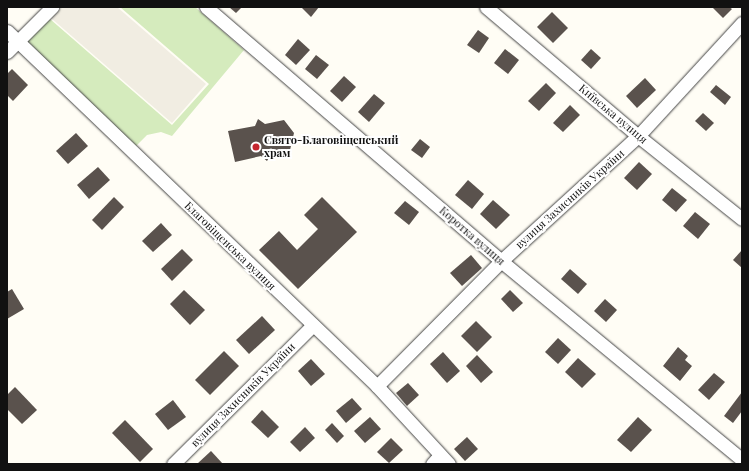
<!DOCTYPE html>
<meta charset="utf-8">
<style>
body{margin:0}
#map{position:relative;width:749px;height:471px;overflow:hidden;background:#fffdf5;font-family:"Playfair Display",serif}
div>[style]{position:absolute}
.green>*{inset:0;background:#d5ebbd}
.plaza>*{inset:0;background:#f1ede2}
.building>*{inset:0;background:#5a524d}
.roads{filter:drop-shadow(0 0 1px #444) drop-shadow(0 0 1px #444)}
.street>*{height:13px;margin:-6.5px;padding:0 6.5px;transform-origin:6.5px;border-radius:6.5px;background:#fff}
.dots>*{width:11px;height:11px;translate:-50% -50%;box-sizing:border-box;border:2px solid #fff;border-radius:50%}
span{translate:-50% -50%;white-space:nowrap;text-align:center;line-height:1.15;-webkit-text-stroke:4px #fff;paint-order:stroke}
.street-label{font-size:11px;color:#111}
.poi-label{font-size:11px;color:#111;font-weight:700}
.left{translate:0 -50%;text-align:left}
.frame{position:absolute;inset:0;border:8px solid #111;pointer-events:none}
</style>
<div id="map">
<div class="green">
<i style="clip-path:polygon(120px 7px,195px 7px,244px 50px,172px 136px,161px 132px,147px 135px,134px 148px,27px 41px,50px 19px,172px 125px,209px 84px)"></i>
</div>
<div class="plaza">
<i style="clip-path:polygon(62px 7px,117px 7px,206px 84px,172px 123px,51px 18px)"></i>
</div>
<div class="building">
<i style="clip-path:polygon(229px 7px,242px 7px,236px 13px)"></i>
<i style="clip-path:polygon(301px 7px,319px 7px,311px 17px)"></i>
<i style="clip-path:polygon(712px 7px,729px 7px,732px 9px,723px 18px)"></i>
<i style="clip-path:polygon(552px 12px,568px 28px,553px 43px,537px 27px)"></i>
<i style="clip-path:polygon(478px 30px,489px 38px,479px 53px,467px 45px)"></i>
<i style="clip-path:polygon(298px 39px,310px 50px,296px 65px,285px 55px)"></i>
<i style="clip-path:polygon(505px 49px,519px 60px,508px 74px,494px 63px)"></i>
<i style="clip-path:polygon(591px 49px,601px 58px,591px 69px,581px 60px)"></i>
<i style="clip-path:polygon(316px 55px,329px 65px,317px 79px,305px 69px)"></i>
<i style="clip-path:polygon(12px 69px,28px 85px,13px 101px,7px 95px,7px 74px)"></i>
<i style="clip-path:polygon(344px 76px,356px 87px,342px 102px,330px 91px)"></i>
<i style="clip-path:polygon(645px 78px,656px 90px,637px 108px,626px 96px)"></i>
<i style="clip-path:polygon(546px 83px,556px 93px,539px 111px,528px 101px)"></i>
<i style="clip-path:polygon(716px 85px,731px 97px,725px 105px,710px 92px)"></i>
<i style="clip-path:polygon(374px 94px,385px 103px,369px 122px,358px 112px)"></i>
<i style="clip-path:polygon(570px 105px,580px 115px,563px 132px,553px 123px)"></i>
<i style="clip-path:polygon(703px 113px,714px 123px,706px 131px,695px 121px)"></i>
<i style="clip-path:polygon(258px 119px,265px 124px,284px 120px,294px 133px,290px 150px,271px 154px,267px 161px,261px 156px,235px 162px,228px 131px,255px 126px)"></i>
<i style="clip-path:polygon(76px 133px,88px 146px,68px 164px,56px 151px)"></i>
<i style="clip-path:polygon(420px 139px,430px 147px,422px 158px,411px 150px)"></i>
<i style="clip-path:polygon(639px 162px,652px 174px,637px 190px,624px 178px)"></i>
<i style="clip-path:polygon(98px 167px,110px 180px,89px 199px,77px 185px)"></i>
<i style="clip-path:polygon(468px 180px,484px 194px,472px 209px,455px 195px)"></i>
<i style="clip-path:polygon(672px 188px,687px 200px,676px 212px,662px 200px)"></i>
<i style="clip-path:polygon(114px 197px,124px 207px,102px 230px,92px 220px)"></i>
<i style="clip-path:polygon(322px 197px,357px 232px,298px 289px,259px 250px,279px 231px,297px 250px,318px 229px,304px 215px)"></i>
<i style="clip-path:polygon(493px 200px,510px 215px,496px 229px,480px 214px)"></i>
<i style="clip-path:polygon(405px 201px,419px 212px,409px 225px,394px 213px)"></i>
<i style="clip-path:polygon(695px 212px,710px 224px,698px 239px,683px 226px)"></i>
<i style="clip-path:polygon(161px 223px,172px 235px,153px 252px,142px 241px)"></i>
<i style="clip-path:polygon(182px 249px,193px 260px,172px 281px,161px 269px)"></i>
<i style="clip-path:polygon(742px 250px,742px 268px,733px 260px)"></i>
<i style="clip-path:polygon(471px 255px,482px 268px,462px 286px,450px 273px)"></i>
<i style="clip-path:polygon(570px 269px,587px 284px,578px 294px,561px 279px)"></i>
<i style="clip-path:polygon(12px 289px,24px 309px,7px 319px,7px 292px)"></i>
<i style="clip-path:polygon(184px 290px,205px 310px,190px 325px,170px 304px)"></i>
<i style="clip-path:polygon(510px 290px,523px 303px,513px 312px,501px 299px)"></i>
<i style="clip-path:polygon(605px 299px,617px 310px,606px 322px,594px 311px)"></i>
<i style="clip-path:polygon(262px 316px,275px 330px,249px 354px,236px 340px)"></i>
<i style="clip-path:polygon(476px 321px,492px 337px,477px 352px,461px 336px)"></i>
<i style="clip-path:polygon(558px 338px,571px 350px,558px 364px,545px 352px)"></i>
<i style="clip-path:polygon(678px 347px,688px 356px,685px 360px,692px 366px,680px 381px,663px 366px)"></i>
<i style="clip-path:polygon(224px 351px,239px 366px,210px 395px,195px 380px)"></i>
<i style="clip-path:polygon(443px 352px,460px 371px,447px 383px,430px 364px)"></i>
<i style="clip-path:polygon(477px 355px,493px 372px,481px 383px,466px 366px)"></i>
<i style="clip-path:polygon(578px 358px,596px 374px,582px 388px,565px 372px)"></i>
<i style="clip-path:polygon(311px 359px,325px 374px,311px 386px,298px 371px)"></i>
<i style="clip-path:polygon(714px 373px,725px 382px,709px 400px,698px 390px)"></i>
<i style="clip-path:polygon(408px 383px,419px 395px,407px 406px,396px 393px)"></i>
<i style="clip-path:polygon(15px 387px,37px 410px,22px 424px,7px 409px,7px 395px)"></i>
<i style="clip-path:polygon(742px 392px,742px 411px,733px 423px,724px 416px)"></i>
<i style="clip-path:polygon(352px 398px,362px 409px,346px 423px,336px 411px)"></i>
<i style="clip-path:polygon(173px 400px,186px 417px,168px 430px,155px 414px)"></i>
<i style="clip-path:polygon(262px 410px,279px 427px,268px 438px,251px 422px)"></i>
<i style="clip-path:polygon(370px 417px,381px 429px,365px 443px,354px 431px)"></i>
<i style="clip-path:polygon(638px 417px,652px 430px,631px 452px,617px 440px)"></i>
<i style="clip-path:polygon(125px 420px,153px 449px,140px 462px,112px 433px)"></i>
<i style="clip-path:polygon(332px 423px,344px 436px,337px 443px,325px 430px)"></i>
<i style="clip-path:polygon(305px 427px,315px 438px,300px 452px,290px 442px)"></i>
<i style="clip-path:polygon(467px 437px,478px 449px,465px 461px,454px 449px)"></i>
<i style="clip-path:polygon(391px 438px,403px 450px,389px 463px,377px 452px)"></i>
<i style="clip-path:polygon(211px 451px,223px 464px,197px 464px)"></i>
</div>
<div class="roads">
<div class="street">
<i style="left:206px;top:7px;width:389px;rotate:40.7deg"></i>
<i style="left:501px;top:261px;width:313px;rotate:39.5deg"></i>
<i style="left:486px;top:7px;width:199px;rotate:40.3deg"></i>
<i style="left:638px;top:136px;width:133px;rotate:38.6deg"></i>
<i style="left:7px;top:31px;width:513px;rotate:43.81deg"></i>
<i style="left:377px;top:386px;width:106px;rotate:47.3deg"></i>
<i style="left:7px;top:52px;width:64px;rotate:-45deg"></i>
<i style="left:377px;top:386px;width:176px;rotate:-45.2deg"></i>
<i style="left:501px;top:261px;width:185px;rotate:-42.4deg"></i>
<i style="left:638px;top:136px;width:154px;rotate:-47.4deg"></i>
<i style="left:173px;top:464px;width:197px;rotate:-44.8deg"></i>
<i style="left:432px;top:464px;width:12px;rotate:-48deg"></i>
</div>
</div>
<div class="dots">
<i style="left:256px;top:147px;background:#c4262e"></i>
</div>
<div class="street-label">
<span style="left:613px;top:114px;rotate:40deg">Київська вулиця</span>
<span style="left:570px;top:199px;rotate:-42deg">вулиця Захисників України</span>
<span style="left:472px;top:236px;rotate:41deg">Коротка вулиця</span>
<span style="left:230px;top:246px;rotate:44deg">Благовіщенська вулиця</span>
<span style="left:243px;top:395px;rotate:-45deg">вулиця Захисників України</span>
</div>
<div class="poi-label">
<span class="left" style="left:264px;top:147px">Свято-Благовіщенський<br>храм</span>
</div>
<div class="frame"></div>
</div>
